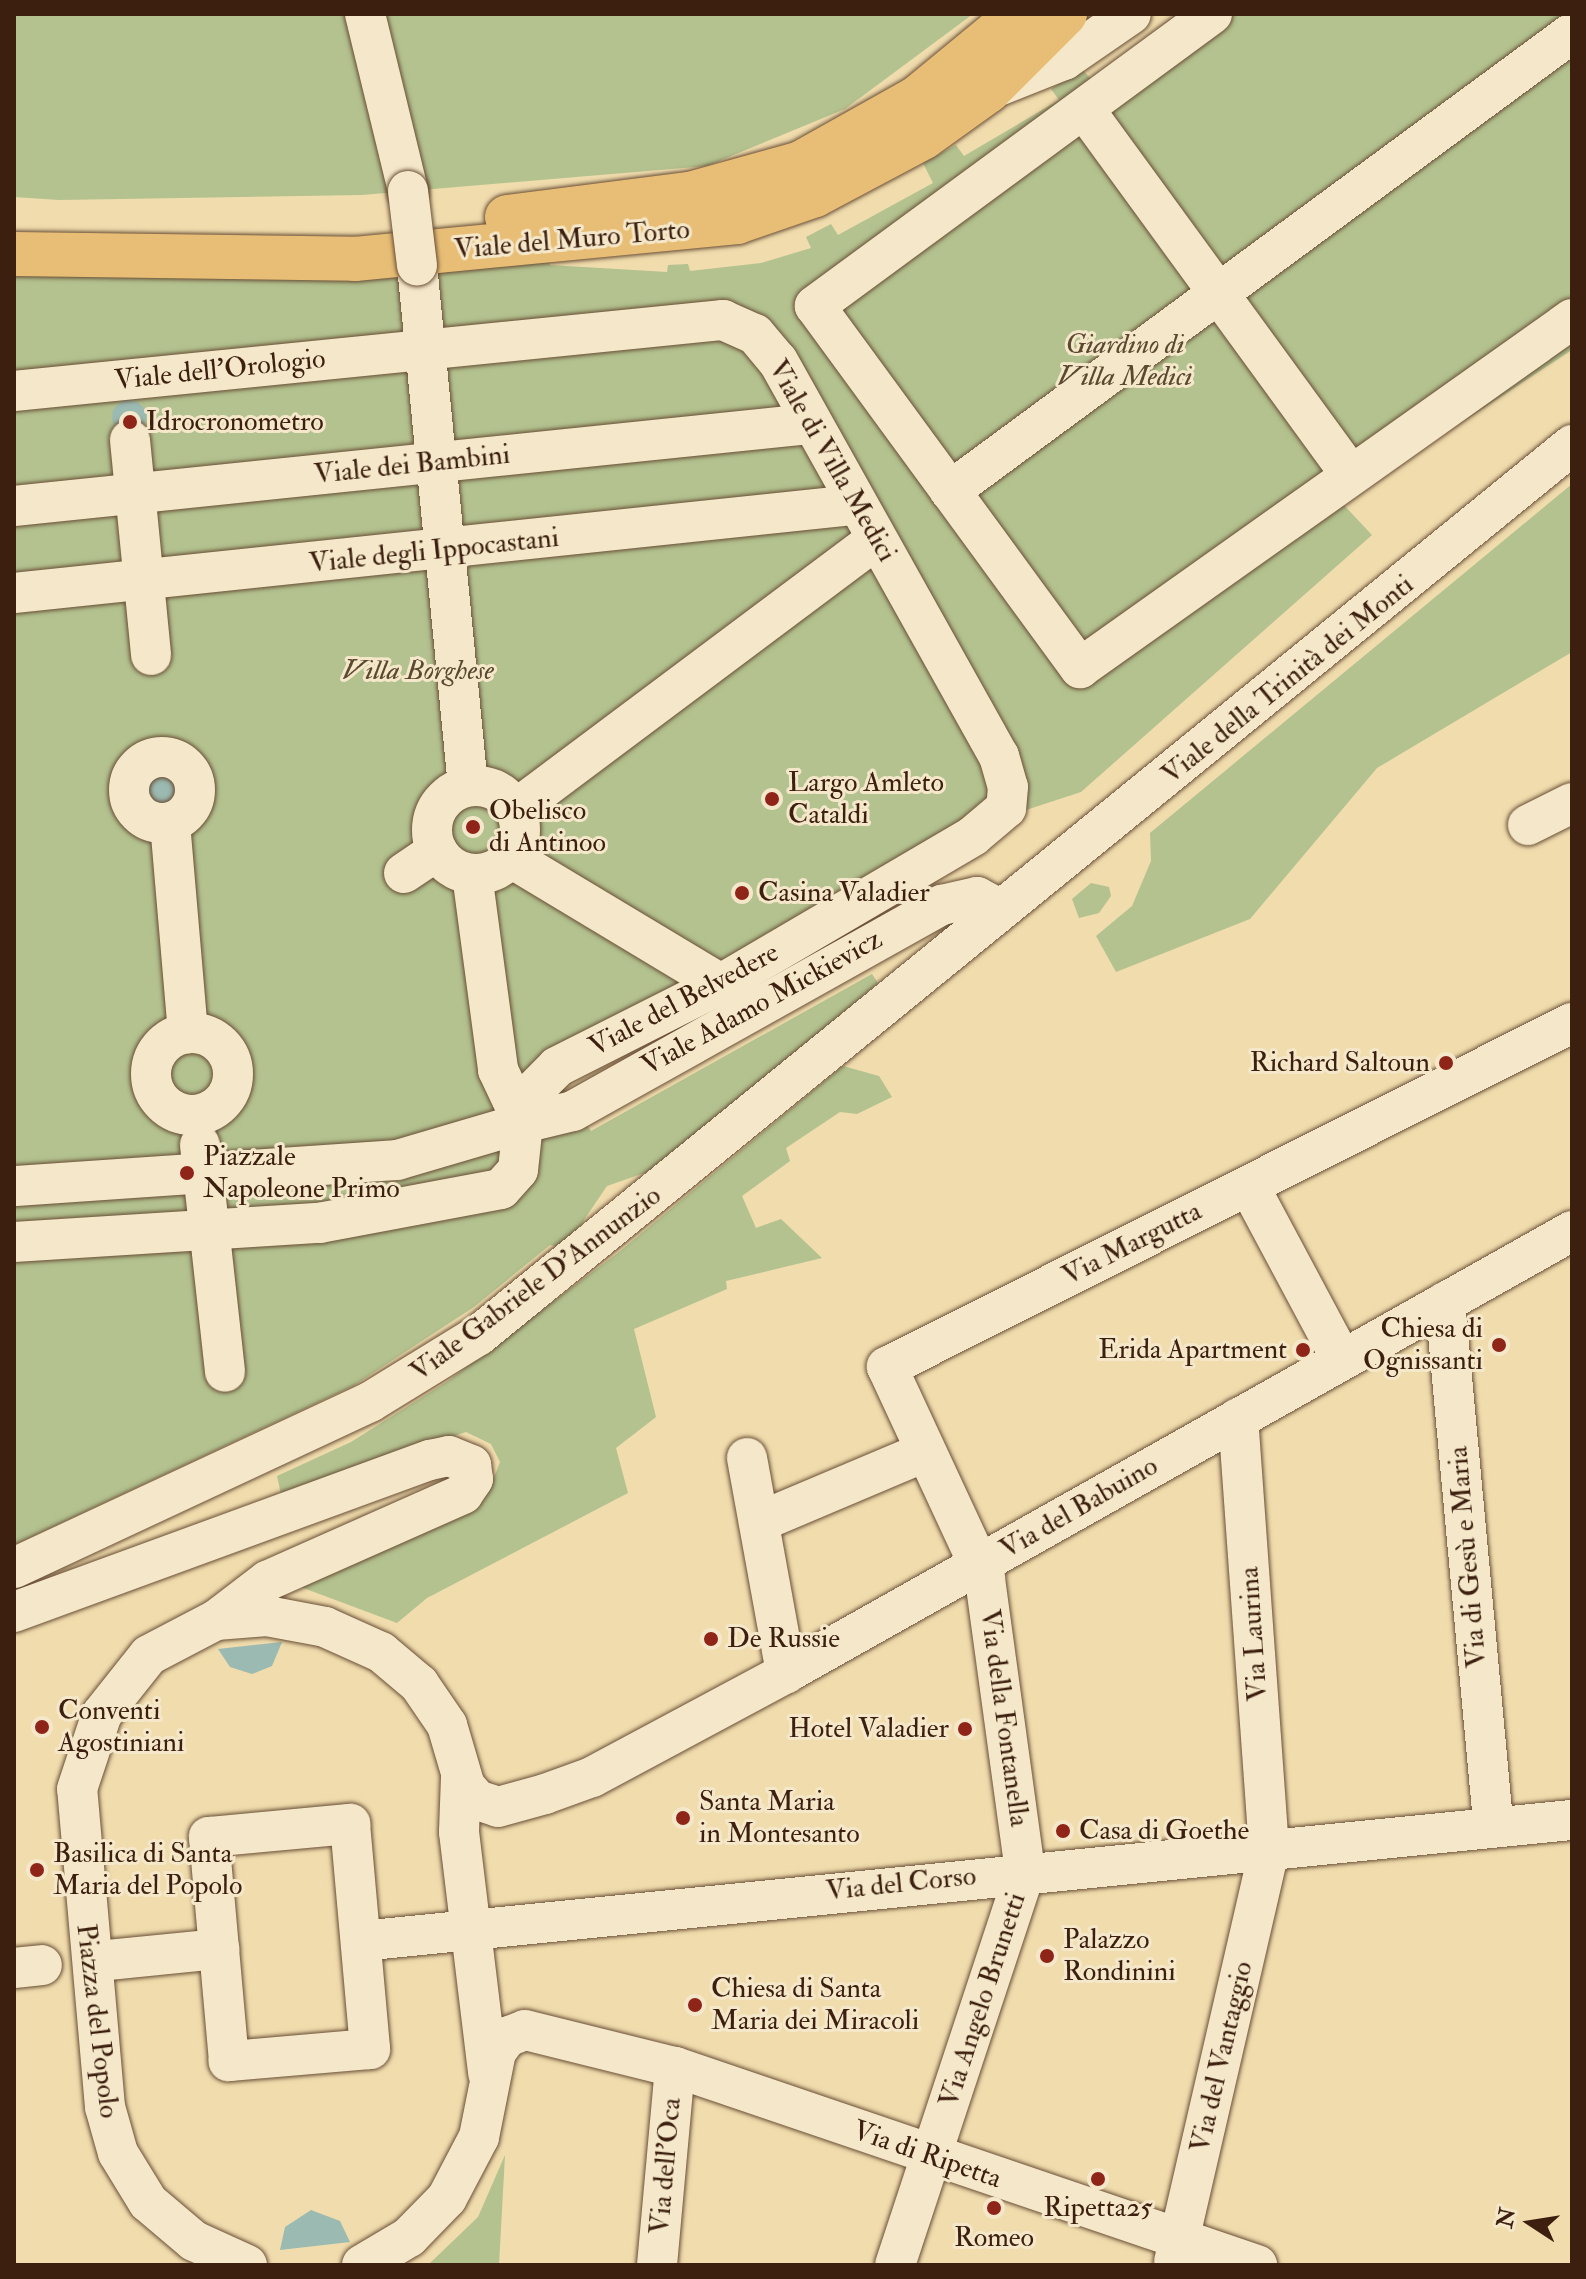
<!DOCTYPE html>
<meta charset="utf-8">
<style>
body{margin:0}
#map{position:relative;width:1586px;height:2279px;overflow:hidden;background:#f0dcad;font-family:"IM FELL Double Pica",serif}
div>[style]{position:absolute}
.green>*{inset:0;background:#b3c28f}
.water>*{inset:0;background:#9bbab1}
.round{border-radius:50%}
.roads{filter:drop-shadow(0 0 2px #694e36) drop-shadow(0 0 2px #694e36)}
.minor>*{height:40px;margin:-20px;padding:0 20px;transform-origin:20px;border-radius:20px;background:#f5e8ca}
.minor>.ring{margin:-20px;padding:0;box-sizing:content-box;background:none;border:40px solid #f5e8ca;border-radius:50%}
.major>*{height:44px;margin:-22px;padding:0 22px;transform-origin:22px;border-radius:22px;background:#e8be76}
.bridges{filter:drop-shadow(0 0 2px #694e36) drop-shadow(0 0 2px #694e36)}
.minor-bridge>*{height:40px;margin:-20px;padding:0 20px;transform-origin:20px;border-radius:20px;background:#f5e8ca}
.dots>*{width:22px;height:22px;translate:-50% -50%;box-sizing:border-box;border:4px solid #f5e8ca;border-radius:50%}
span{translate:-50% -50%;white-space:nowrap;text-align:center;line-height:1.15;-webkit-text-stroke:6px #f5e8ca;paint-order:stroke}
.street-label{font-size:28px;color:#3c1f0f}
.park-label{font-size:28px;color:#5a482f;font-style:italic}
.poi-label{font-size:28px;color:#3c1f0f}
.left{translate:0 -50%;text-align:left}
.right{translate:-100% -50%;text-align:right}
.frame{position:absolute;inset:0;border:16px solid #3c1f0f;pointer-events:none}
.north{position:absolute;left:1490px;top:2183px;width:80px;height:80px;-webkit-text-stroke:6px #f5e8ca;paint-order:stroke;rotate:282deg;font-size:22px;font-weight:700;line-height:32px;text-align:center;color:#3c1f0f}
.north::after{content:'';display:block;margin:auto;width:28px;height:36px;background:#3c1f0f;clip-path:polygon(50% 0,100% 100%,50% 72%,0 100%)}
</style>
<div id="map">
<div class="green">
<i style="clip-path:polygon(14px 14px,973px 14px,845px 109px,707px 166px,362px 195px,59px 200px,14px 197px)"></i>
<i style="clip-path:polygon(1177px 14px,1572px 14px,1572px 350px,1341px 502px,1372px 535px,1081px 792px,949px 835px,560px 1083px,591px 1131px,872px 974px,878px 983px,664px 1166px,607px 1186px,565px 1248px,550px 1245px,474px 1307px,353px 1386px,14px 1545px,14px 272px,550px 257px,550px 265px,667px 272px,668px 265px,688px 264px,690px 271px,761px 263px,811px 248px,806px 237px,831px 224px,838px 235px,933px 183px,923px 163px,956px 145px,964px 156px,1059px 100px,1051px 89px,1081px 68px,1091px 79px)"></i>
<i style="clip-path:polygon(1572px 484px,1572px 652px,1377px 768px,1250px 919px,1116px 972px,1096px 936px,1132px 906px,1151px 861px,1150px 833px)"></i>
<i style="clip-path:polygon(1091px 883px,1109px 887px,1111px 896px,1099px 913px,1079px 918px,1072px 899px)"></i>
<i style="clip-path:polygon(843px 1066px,879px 1076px,892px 1097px,857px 1114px,840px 1112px,786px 1148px,790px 1161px,742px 1196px,756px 1228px,781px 1219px,822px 1258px,726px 1281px,727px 1289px,634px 1329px,656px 1417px,616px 1448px,628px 1493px,427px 1598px,397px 1623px,298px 1586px,471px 1508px,487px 1495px,500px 1462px,491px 1444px,466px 1432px,281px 1494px,277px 1476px,351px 1442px,448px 1381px,619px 1252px)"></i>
<i style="clip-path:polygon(505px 2155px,499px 2265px,428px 2265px,478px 2217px)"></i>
</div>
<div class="water">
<i class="round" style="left:112px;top:400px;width:34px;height:34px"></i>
<i class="round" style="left:144px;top:771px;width:38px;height:38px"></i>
<i style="clip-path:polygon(282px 1642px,272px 1666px,252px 1674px,230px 1667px,218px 1649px)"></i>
<i style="clip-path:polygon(311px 2210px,340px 2221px,350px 2242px,280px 2250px,285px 2227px)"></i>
</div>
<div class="roads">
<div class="minor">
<i style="left:365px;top:14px;width:182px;rotate:76.3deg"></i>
<i style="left:1212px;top:14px;width:493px;rotate:143.7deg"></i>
<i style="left:815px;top:306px;width:449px;rotate:53.8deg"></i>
<i style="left:1080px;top:668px;width:603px;rotate:-35.35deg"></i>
<i style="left:991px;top:89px;width:79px;rotate:-21.7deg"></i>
<i style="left:1064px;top:60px;width:81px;rotate:-34.5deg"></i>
<i style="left:1084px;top:109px;width:449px;rotate:53.9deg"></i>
<i style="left:417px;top:265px;width:523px;rotate:84.41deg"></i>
<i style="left:14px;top:391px;width:713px;rotate:-5.72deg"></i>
<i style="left:723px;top:320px;width:35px;rotate:24deg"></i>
<i style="left:755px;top:334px;width:35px;rotate:50deg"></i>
<i style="left:778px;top:361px;width:453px;rotate:60.8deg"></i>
<i style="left:999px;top:756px;width:32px;rotate:74deg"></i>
<i style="left:1008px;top:787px;width:21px;rotate:95deg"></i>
<i style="left:1006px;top:808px;width:43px;rotate:139.7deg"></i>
<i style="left:973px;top:836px;width:292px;rotate:149.6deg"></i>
<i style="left:721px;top:984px;width:184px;rotate:153.2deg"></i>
<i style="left:557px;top:1067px;width:34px;rotate:135deg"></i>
<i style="left:533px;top:1091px;width:34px;rotate:107deg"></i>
<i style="left:523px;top:1123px;width:131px;rotate:163.6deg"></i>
<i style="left:397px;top:1160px;width:384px;rotate:176.1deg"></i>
<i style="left:130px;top:440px;width:216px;rotate:84.4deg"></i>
<i style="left:950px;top:491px;width:772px;rotate:-36.37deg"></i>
<i style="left:14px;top:506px;width:799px;rotate:-5.89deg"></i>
<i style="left:14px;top:593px;width:845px;rotate:-5.98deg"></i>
<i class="ring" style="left:129px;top:757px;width:26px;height:26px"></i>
<i class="ring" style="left:432px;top:786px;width:48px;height:48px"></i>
<i style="left:516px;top:809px;width:449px;rotate:-36.8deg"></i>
<i style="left:170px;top:823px;width:211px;rotate:85.1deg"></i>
<i style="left:1528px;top:825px;width:49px;rotate:-26.6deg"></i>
<i style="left:511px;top:858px;width:245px;rotate:31deg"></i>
<i style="left:404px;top:873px;width:40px;rotate:-34deg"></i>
<i style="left:472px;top:874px;width:198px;rotate:82.4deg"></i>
<i style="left:498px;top:1070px;width:59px;rotate:64.7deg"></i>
<i class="ring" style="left:151px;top:1033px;width:42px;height:42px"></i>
<i style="left:523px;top:1123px;width:51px;rotate:-13.5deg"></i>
<i style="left:573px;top:1111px;width:423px;rotate:-29.2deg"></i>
<i style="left:942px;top:905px;width:36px;rotate:-13deg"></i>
<i style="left:977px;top:897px;width:27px;rotate:28deg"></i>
<i style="left:200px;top:1145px;width:228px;rotate:83.7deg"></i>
<i style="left:1249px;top:1186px;width:197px;rotate:61.9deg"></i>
<i style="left:14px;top:1242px;width:306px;rotate:-3.6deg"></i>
<i style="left:319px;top:1223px;width:185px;rotate:-10.6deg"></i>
<i style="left:501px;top:1189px;width:25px;rotate:-48deg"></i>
<i style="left:518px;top:1170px;width:47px;rotate:-83.9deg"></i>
<i style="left:1445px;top:1302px;width:511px;rotate:84.72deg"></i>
<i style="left:747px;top:1458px;width:219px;rotate:79.7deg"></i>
<i style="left:759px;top:1522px;width:180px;rotate:-22.9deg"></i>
<i style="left:14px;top:1568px;width:393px;rotate:-25deg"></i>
<i style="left:370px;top:1402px;width:128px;rotate:-31.6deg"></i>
<i style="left:479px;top:1335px;width:1410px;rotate:-39.15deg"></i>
<i style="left:14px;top:1612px;width:443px;rotate:-20.1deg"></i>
<i style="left:430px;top:1460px;width:19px;rotate:-12deg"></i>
<i style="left:449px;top:1456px;width:24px;rotate:22deg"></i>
<i style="left:471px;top:1465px;width:14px;rotate:82deg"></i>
<i style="left:473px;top:1479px;width:18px;rotate:124deg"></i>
<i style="left:463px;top:1494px;width:214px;rotate:156.1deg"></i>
<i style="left:267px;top:1581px;width:64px;rotate:142.6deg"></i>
<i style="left:461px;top:1777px;width:55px;rotate:92.1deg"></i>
<i style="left:459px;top:1832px;width:243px;rotate:83.1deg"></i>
<i style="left:350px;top:1824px;width:226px;rotate:84.9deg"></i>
<i style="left:370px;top:2049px;width:142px;rotate:175.1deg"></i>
<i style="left:229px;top:2061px;width:225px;rotate:-95.1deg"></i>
<i style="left:209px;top:1837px;width:142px;rotate:-5.3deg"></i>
<i style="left:361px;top:1941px;width:1217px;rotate:-5.71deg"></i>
<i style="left:108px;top:1960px;width:112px;rotate:-5.7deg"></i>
<i style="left:14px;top:1968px;width:28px;rotate:-6deg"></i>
<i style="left:1174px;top:2262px;width:424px;rotate:-77deg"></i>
<i style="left:1269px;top:1849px;width:432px;rotate:-94.1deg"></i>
<i style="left:247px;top:2265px;width:58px;rotate:-155.6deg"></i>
<i style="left:194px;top:2241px;width:60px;rotate:-139.7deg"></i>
<i style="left:148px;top:2202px;width:57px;rotate:-121.5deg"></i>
<i style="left:118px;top:2153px;width:48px;rotate:-105.8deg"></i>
<i style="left:105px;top:2107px;width:319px;rotate:-95deg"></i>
<i style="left:77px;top:1789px;width:79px;rotate:-71.6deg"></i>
<i style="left:102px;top:1714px;width:75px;rotate:-51.5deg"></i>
<i style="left:149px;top:1655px;width:76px;rotate:-27.6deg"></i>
<i style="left:216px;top:1620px;width:51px;rotate:-4.5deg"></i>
<i style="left:267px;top:1616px;width:59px;rotate:10.7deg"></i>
<i style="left:325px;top:1627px;width:61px;rotate:24.1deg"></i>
<i style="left:381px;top:1652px;width:50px;rotate:40.1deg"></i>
<i style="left:419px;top:1684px;width:50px;rotate:55.7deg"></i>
<i style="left:447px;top:1725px;width:64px;rotate:73.6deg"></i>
<i style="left:465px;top:1786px;width:18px;rotate:49deg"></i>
<i style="left:477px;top:1800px;width:22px;rotate:18deg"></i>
<i style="left:498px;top:1807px;width:49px;rotate:-15.5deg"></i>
<i style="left:545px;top:1794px;width:50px;rotate:-19.9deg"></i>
<i style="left:592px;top:1777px;width:220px;rotate:-28.2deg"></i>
<i style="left:786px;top:1673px;width:902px;rotate:-29.35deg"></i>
<i style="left:362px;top:2265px;width:55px;rotate:-30.8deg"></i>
<i style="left:409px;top:2237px;width:54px;rotate:-45.7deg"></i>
<i style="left:447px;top:2198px;width:69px;rotate:-62.3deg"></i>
<i style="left:479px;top:2137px;width:87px;rotate:-78.7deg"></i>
<i style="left:496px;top:2052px;width:19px;rotate:-54deg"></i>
<i style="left:507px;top:2037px;width:19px;rotate:-21deg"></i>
<i style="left:525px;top:2030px;width:154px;rotate:13.9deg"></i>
<i style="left:675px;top:2067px;width:615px;rotate:18.79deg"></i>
<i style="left:657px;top:2265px;width:199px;rotate:-84.8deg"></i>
<i style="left:895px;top:2265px;width:415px;rotate:-71.7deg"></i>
<i style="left:1025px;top:1871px;width:296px;rotate:-97.8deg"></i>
<i style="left:985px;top:1578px;width:233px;rotate:-114.9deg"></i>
<i style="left:887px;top:1367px;width:767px;rotate:-26.67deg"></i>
</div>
<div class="major">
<i style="left:507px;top:217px;width:184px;rotate:-7.2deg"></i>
<i style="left:690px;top:194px;width:115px;rotate:-15.6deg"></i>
<i style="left:801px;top:163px;width:133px;rotate:-29.3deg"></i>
<i style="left:917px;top:98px;width:132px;rotate:-39.5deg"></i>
<i style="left:14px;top:254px;width:341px;rotate:0.8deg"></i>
<i style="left:355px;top:259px;width:384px;rotate:-5.5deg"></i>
<i style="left:737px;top:222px;width:83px;rotate:-19.1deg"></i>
<i style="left:815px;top:195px;width:123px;rotate:-28deg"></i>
<i style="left:924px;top:137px;width:79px;rotate:-35.7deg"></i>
<i style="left:988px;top:91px;width:109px;rotate:-45deg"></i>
</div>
</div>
<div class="bridges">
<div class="minor-bridge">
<i style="left:408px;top:191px;width:75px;rotate:83.1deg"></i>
</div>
</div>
<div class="dots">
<i style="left:130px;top:422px;background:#8f2418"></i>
<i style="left:772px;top:799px;background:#8f2418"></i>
<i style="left:473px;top:827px;background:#8f2418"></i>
<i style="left:742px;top:893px;background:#8f2418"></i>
<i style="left:1446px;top:1063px;background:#8f2418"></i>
<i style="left:187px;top:1173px;background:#8f2418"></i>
<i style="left:1499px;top:1345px;background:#8f2418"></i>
<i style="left:1303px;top:1350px;background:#8f2418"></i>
<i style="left:711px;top:1639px;background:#8f2418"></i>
<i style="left:42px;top:1727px;background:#8f2418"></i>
<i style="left:965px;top:1729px;background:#8f2418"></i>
<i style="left:683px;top:1818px;background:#8f2418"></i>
<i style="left:1063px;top:1831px;background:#8f2418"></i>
<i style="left:37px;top:1870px;background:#8f2418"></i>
<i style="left:1047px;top:1956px;background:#8f2418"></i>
<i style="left:695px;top:2005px;background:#8f2418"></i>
<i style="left:1098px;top:2179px;background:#8f2418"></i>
<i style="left:994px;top:2208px;background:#8f2418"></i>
</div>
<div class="street-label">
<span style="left:572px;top:240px;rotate:-5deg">Viale del Muro Torto</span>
<span style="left:220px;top:370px;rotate:-6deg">Viale dell'Orologio</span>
<span style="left:832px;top:461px;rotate:60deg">Viale di Villa Medici</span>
<span style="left:412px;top:465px;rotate:-6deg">Viale dei Bambini</span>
<span style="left:434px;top:551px;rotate:-6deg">Viale degli Ippocastani</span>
<span style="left:1288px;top:680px;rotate:-39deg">Viale della Trinità dei Monti</span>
<span style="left:684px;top:1000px;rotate:-28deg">Viale del Belvedere</span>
<span style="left:762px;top:1003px;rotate:-29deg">Viale Adamo Mickievicz</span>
<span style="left:1132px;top:1244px;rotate:-27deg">Via Margutta</span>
<span style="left:536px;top:1284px;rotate:-37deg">Viale Gabriele D'Annunzio</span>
<span style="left:1079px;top:1508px;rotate:-30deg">Via del Babuino</span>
<span style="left:1468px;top:1557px;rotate:-95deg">Via di Gesù e Maria</span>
<span style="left:1254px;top:1634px;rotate:-94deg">Via Laurina</span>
<span style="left:1004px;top:1718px;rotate:82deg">Via della Fontanella</span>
<span style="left:901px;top:1884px;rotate:-6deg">Via del Corso</span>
<span style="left:983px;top:2000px;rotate:-72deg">Via Angelo Brunetti</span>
<span style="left:97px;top:2021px;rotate:83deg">Piazza del Popolo</span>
<span style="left:1222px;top:2057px;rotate:-77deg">Via del Vantaggio</span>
<span style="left:927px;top:2155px;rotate:19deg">Via di Ripetta</span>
<span style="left:666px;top:2166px;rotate:-85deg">Via dell'Oca</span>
</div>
<div class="park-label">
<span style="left:1125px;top:361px">Giardino di<br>Villa Medici</span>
<span style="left:418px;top:671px">Villa Borghese</span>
</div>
<div class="poi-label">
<span class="left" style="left:146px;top:422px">Idrocronometro</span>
<span class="left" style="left:788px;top:799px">Largo Amleto<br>Cataldi</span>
<span class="left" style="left:489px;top:827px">Obelisco<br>di Antinoo</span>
<span class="left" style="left:758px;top:893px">Casina Valadier</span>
<span class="right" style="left:1430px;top:1063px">Richard Saltoun</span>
<span class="left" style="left:203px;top:1173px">Piazzale<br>Napoleone Primo</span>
<span class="right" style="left:1483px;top:1345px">Chiesa di<br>Ognissanti</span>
<span class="right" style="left:1287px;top:1350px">Erida Apartment</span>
<span class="left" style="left:727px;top:1639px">De Russie</span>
<span class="left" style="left:58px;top:1727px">Conventi<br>Agostiniani</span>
<span class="right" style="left:949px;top:1729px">Hotel Valadier</span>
<span class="left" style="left:699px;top:1818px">Santa Maria<br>in Montesanto</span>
<span class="left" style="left:1079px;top:1831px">Casa di Goethe</span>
<span class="left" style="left:53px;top:1870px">Basilica di Santa<br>Maria del Popolo</span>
<span class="left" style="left:1063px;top:1956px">Palazzo<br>Rondinini</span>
<span class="left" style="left:711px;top:2005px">Chiesa di Santa<br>Maria dei Miracoli</span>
<span style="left:1098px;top:2208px">Ripetta25</span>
<span style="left:994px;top:2238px">Romeo</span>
</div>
<div class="frame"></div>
<div class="north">N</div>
</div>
